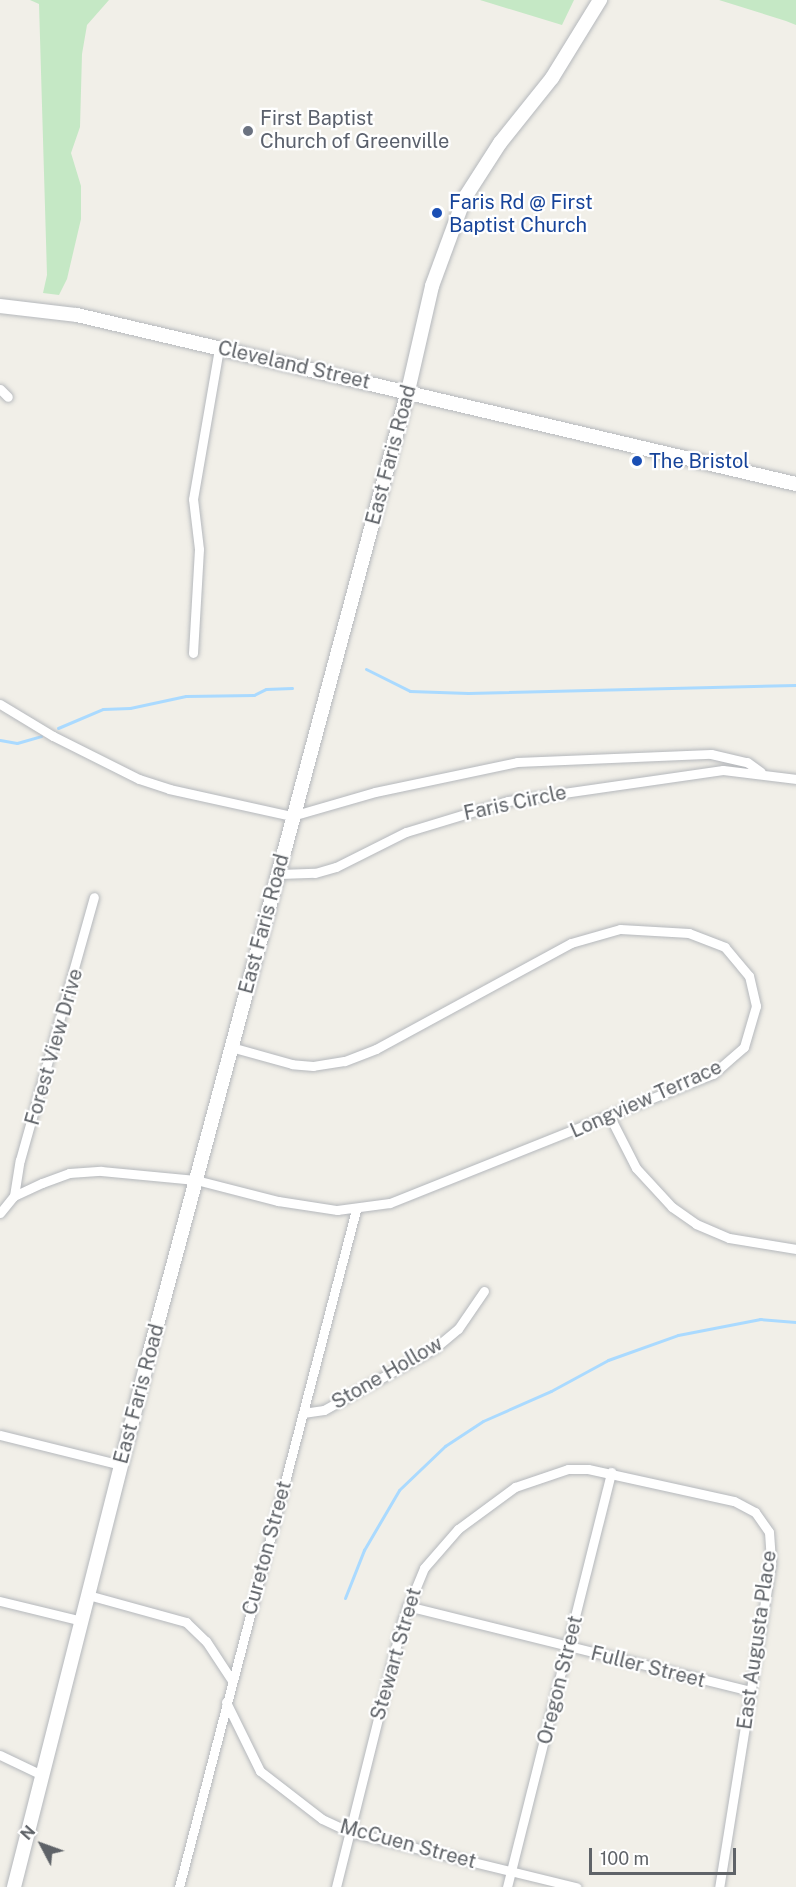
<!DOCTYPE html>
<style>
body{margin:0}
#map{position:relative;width:796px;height:1887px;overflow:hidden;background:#f1efe8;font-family:"Public Sans",sans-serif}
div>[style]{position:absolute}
.green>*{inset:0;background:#c5e8c5}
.stream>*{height:3px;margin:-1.5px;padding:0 1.5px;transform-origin:1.5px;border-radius:1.5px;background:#aadaff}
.roads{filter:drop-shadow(0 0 2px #b5b8bc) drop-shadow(0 0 2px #b5b8bc)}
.street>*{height:9px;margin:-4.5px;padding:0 4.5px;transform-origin:4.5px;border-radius:4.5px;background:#fff}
.secondary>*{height:14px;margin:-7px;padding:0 7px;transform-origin:7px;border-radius:7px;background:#fff}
.dots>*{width:16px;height:16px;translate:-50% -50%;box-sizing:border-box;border:3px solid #fff;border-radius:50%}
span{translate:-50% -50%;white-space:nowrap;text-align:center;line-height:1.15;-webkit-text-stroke:4.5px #fff;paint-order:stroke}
.worship-label{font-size:20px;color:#5b616d}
.left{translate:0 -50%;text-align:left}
.transit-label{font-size:20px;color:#164399}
.street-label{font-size:20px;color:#5f6368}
.north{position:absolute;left:12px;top:1815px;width:60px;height:60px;-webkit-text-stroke:4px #fff;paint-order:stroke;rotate:311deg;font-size:16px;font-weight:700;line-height:24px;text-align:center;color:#5f6368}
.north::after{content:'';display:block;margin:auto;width:21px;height:27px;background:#5f6368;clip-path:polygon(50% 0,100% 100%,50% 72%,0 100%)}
.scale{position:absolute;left:589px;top:1848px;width:147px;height:27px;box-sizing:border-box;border:3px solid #5f6368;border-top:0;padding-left:8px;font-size:18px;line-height:21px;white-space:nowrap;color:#5f6368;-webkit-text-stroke:4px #fff;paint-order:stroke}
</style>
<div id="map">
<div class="green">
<i style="clip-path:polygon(30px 0,109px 0,87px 25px,82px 54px,80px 127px,71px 153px,81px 186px,81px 219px,67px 279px,59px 295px,43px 293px,47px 275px,39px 4px)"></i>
<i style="clip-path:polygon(480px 0,574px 0,562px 25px)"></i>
<i style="clip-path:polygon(719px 0,796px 0,796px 25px,786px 21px)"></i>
</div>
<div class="stream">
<i style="left:366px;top:669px;width:49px;rotate:26.6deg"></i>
<i style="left:410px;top:691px;width:58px;rotate:2deg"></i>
<i style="left:468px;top:693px;width:328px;rotate:-1.4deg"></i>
<i style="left:58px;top:728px;width:49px;rotate:-22.9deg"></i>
<i style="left:103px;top:709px;width:27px;rotate:-2deg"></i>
<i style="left:130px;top:708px;width:57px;rotate:-12.1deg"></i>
<i style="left:186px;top:696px;width:68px;rotate:-0.8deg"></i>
<i style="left:254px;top:695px;width:13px;rotate:-27deg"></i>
<i style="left:266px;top:689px;width:26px;rotate:-2deg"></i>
<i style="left:0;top:740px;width:17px;rotate:10deg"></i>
<i style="left:17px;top:743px;width:25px;rotate:-16deg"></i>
<i style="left:345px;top:1598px;width:52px;rotate:-68.4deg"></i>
<i style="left:364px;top:1550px;width:69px;rotate:-59.7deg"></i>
<i style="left:399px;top:1490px;width:64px;rotate:-43.7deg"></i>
<i style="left:445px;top:1446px;width:45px;rotate:-33.3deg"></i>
<i style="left:483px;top:1421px;width:74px;rotate:-23.8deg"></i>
<i style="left:551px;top:1391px;width:65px;rotate:-28.5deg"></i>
<i style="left:608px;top:1360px;width:74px;rotate:-19.7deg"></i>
<i style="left:678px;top:1335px;width:84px;rotate:-11deg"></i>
<i style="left:760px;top:1319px;width:36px;rotate:5deg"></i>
</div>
<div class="roads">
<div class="street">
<i style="left:0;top:389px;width:11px;rotate:45deg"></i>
<i style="left:193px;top:653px;width:104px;rotate:-86.7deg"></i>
<i style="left:199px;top:549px;width:50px;rotate:-96.8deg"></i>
<i style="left:193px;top:499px;width:152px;rotate:-80.2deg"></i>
<i style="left:0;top:704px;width:62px;rotate:31.1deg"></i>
<i style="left:53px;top:736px;width:96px;rotate:26.6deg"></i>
<i style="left:139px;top:779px;width:32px;rotate:18deg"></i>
<i style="left:169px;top:789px;width:126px;rotate:12.4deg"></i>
<i style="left:292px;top:816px;width:86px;rotate:-16.1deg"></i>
<i style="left:375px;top:792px;width:145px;rotate:-11.9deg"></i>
<i style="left:517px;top:762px;width:194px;rotate:-2.4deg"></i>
<i style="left:711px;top:754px;width:37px;rotate:13deg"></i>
<i style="left:747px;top:762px;width:17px;rotate:36deg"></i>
<i style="left:279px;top:874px;width:36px;rotate:-2deg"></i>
<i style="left:315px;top:873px;width:22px;rotate:-16deg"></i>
<i style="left:336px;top:867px;width:78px;rotate:-26.6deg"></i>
<i style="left:406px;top:832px;width:107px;rotate:-16.9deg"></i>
<i style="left:508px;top:801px;width:217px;rotate:-8.2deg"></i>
<i style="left:723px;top:770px;width:74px;rotate:7deg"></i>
<i style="left:610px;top:1117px;width:57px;rotate:63deg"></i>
<i style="left:636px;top:1168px;width:53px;rotate:47.3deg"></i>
<i style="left:672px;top:1207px;width:29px;rotate:35deg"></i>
<i style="left:696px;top:1224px;width:36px;rotate:23deg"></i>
<i style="left:729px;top:1238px;width:68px;rotate:9.3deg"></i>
<i style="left:14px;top:1196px;width:36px;rotate:-81deg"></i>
<i style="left:20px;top:1160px;width:273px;rotate:-74.3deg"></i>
<i style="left:0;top:1213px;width:22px;rotate:-51deg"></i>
<i style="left:14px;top:1196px;width:31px;rotate:-25deg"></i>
<i style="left:42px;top:1183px;width:29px;rotate:-20deg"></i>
<i style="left:69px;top:1173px;width:32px;rotate:-4deg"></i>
<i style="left:101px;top:1171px;width:95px;rotate:5.4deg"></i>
<i style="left:196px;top:1180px;width:85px;rotate:14.4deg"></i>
<i style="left:278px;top:1201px;width:60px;rotate:8.7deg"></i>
<i style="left:337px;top:1210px;width:53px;rotate:-7.5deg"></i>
<i style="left:390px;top:1203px;width:348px;rotate:-21.8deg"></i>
<i style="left:713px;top:1074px;width:41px;rotate:-41.1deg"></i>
<i style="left:744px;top:1047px;width:43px;rotate:-73.7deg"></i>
<i style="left:756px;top:1006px;width:31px;rotate:-103deg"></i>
<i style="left:749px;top:976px;width:38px;rotate:-130deg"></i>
<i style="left:725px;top:947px;width:39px;rotate:-159deg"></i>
<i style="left:689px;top:933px;width:69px;rotate:-176.7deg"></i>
<i style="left:620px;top:929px;width:51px;rotate:164.1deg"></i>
<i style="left:571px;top:943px;width:222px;rotate:151.5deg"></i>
<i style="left:376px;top:1049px;width:34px;rotate:159deg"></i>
<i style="left:344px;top:1061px;width:31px;rotate:171deg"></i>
<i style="left:313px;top:1066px;width:21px;rotate:-175deg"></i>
<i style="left:292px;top:1064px;width:63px;rotate:-164.4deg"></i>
<i style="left:303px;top:1413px;width:21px;rotate:-8deg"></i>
<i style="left:324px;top:1410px;width:127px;rotate:-29.2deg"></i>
<i style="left:435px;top:1348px;width:30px;rotate:-40deg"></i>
<i style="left:458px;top:1329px;width:46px;rotate:-55.6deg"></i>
<i style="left:0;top:1435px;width:125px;rotate:13.9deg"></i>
<i style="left:88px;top:1595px;width:102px;rotate:15.4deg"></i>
<i style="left:186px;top:1622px;width:28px;rotate:44deg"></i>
<i style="left:206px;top:1641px;width:45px;rotate:56.7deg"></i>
<i style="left:0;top:1601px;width:84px;rotate:13.7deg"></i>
<i style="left:407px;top:1606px;width:353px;rotate:13.9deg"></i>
<i style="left:226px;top:1702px;width:77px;rotate:63.8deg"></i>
<i style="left:260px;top:1771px;width:78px;rotate:37.7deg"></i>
<i style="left:322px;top:1819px;width:31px;rotate:25deg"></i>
<i style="left:350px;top:1832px;width:233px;rotate:13.7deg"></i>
<i style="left:0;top:1755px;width:47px;rotate:25.5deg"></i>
<i style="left:179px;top:1887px;width:700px;rotate:-75.35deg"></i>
<i style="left:336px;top:1887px;width:276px;rotate:-76deg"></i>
<i style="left:403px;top:1619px;width:55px;rotate:-67.6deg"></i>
<i style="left:424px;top:1568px;width:52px;rotate:-48.9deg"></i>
<i style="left:458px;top:1529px;width:71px;rotate:-36.4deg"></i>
<i style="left:515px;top:1487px;width:56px;rotate:-18.8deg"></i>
<i style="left:568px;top:1469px;width:20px"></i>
<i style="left:588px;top:1469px;width:149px;rotate:12.4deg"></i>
<i style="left:734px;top:1501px;width:24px;rotate:28deg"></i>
<i style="left:755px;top:1512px;width:24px;rotate:55deg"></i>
<i style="left:769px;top:1532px;width:32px;rotate:86deg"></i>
<i style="left:771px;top:1564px;width:327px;rotate:99.1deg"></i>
<i style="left:507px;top:1887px;width:428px;rotate:-75.9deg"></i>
</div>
<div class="secondary">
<i style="left:0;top:306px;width:78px;rotate:6.7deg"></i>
<i style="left:77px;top:315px;width:739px;rotate:13.23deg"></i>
<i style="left:14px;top:1887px;width:553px;rotate:-75.76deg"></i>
<i style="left:150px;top:1351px;width:994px;rotate:-74.96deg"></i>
<i style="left:408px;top:391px;width:108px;rotate:-77.1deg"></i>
<i style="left:432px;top:286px;width:93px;rotate:-69.8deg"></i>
<i style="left:464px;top:199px;width:67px;rotate:-57.3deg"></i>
<i style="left:500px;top:143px;width:83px;rotate:-51.3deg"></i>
<i style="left:552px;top:78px;width:92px;rotate:-58.4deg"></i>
</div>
</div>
<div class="dots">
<i style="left:248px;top:131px;background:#6b7280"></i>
<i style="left:437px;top:213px;background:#1a4fb4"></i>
<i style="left:637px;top:461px;background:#1a4fb4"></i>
</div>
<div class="worship-label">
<span class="left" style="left:260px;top:130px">First Baptist<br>Church of Greenville</span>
</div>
<div class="transit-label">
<span class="left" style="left:449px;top:214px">Faris Rd @ First<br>Baptist Church</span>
<span class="left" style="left:649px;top:461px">The Bristol</span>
</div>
<div class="street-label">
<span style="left:294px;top:365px;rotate:13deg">Cleveland Street</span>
<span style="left:391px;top:455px;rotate:-75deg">East Faris Road</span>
<span style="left:515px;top:803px;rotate:-12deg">Faris Circle</span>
<span style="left:264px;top:924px;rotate:-75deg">East Faris Road</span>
<span style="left:54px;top:1047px;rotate:-74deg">Forest View Drive</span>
<span style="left:646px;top:1099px;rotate:-24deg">Longview Terrace</span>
<span style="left:387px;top:1373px;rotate:-30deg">Stone Hollow</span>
<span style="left:139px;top:1394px;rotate:-75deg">East Faris Road</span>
<span style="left:267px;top:1548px;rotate:-75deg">Cureton Street</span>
<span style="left:757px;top:1640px;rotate:-82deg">East Augusta Place</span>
<span style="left:396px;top:1654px;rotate:-74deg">Stewart Street</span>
<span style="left:648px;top:1667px;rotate:14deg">Fuller Street</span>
<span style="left:560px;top:1680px;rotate:-76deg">Oregon Street</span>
<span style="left:408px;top:1844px;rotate:15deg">McCuen Street</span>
</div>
<div class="north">N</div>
<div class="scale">100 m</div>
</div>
